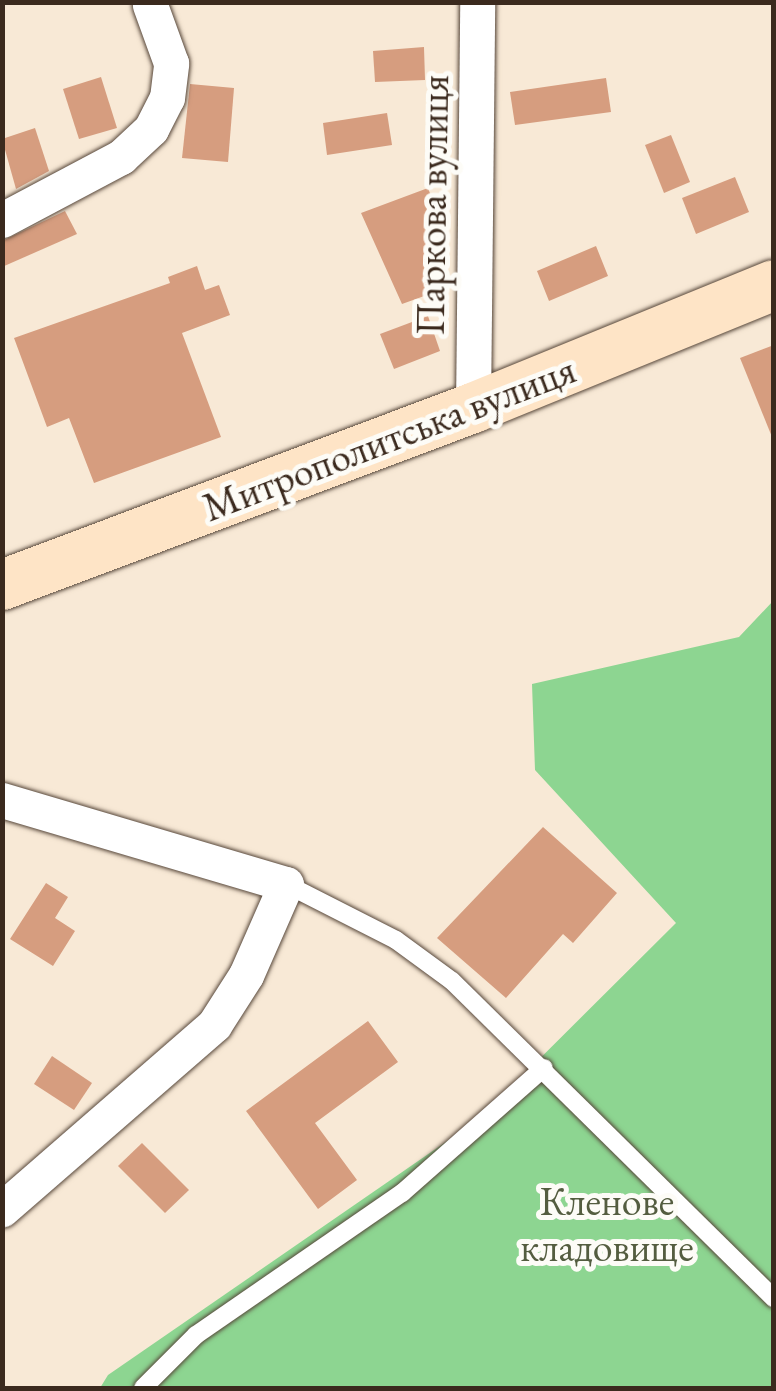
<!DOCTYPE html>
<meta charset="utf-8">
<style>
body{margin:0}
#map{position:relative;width:776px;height:1391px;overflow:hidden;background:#f8e9d6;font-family:"EB Garamond",serif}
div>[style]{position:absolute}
.green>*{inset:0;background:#8dd591}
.building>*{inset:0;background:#d69d7f}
.roads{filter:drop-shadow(0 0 2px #57473a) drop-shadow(0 0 2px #57473a)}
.lane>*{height:18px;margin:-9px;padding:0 9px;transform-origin:9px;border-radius:9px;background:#fff}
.street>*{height:35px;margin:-17.5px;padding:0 17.5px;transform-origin:17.5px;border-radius:17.5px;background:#fff}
.secondary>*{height:50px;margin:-25px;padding:0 25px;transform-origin:25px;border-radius:25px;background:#fee4c6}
span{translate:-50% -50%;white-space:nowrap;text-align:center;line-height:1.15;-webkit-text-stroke:10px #fdfcf7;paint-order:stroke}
.street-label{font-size:40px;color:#3b2a1e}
.park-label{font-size:40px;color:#545d40}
.frame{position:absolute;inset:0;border:5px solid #3b2a1e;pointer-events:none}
</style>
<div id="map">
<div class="green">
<i style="clip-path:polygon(773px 601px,773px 1388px,100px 1388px,108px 1375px,479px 1119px,676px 923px,535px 770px,532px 684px,739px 637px)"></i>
</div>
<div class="building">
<i style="clip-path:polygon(424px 47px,425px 80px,375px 82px,373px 51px)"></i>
<i style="clip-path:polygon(101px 77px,117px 128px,79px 139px,63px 89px)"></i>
<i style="clip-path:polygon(606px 78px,611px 112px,515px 125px,510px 92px)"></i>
<i style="clip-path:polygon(190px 84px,234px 88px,228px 162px,182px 158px)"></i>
<i style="clip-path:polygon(387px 113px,392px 145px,327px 155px,323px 123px)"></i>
<i style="clip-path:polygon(35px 128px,49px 171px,16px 189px,2px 139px)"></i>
<i style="clip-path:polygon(671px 135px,690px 182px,664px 193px,645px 145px)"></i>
<i style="clip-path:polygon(735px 177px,749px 212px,696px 234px,682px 198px)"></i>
<i style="clip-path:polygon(428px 188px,438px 215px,427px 220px,452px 286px,402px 304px,361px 213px)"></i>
<i style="clip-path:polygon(65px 211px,77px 234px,2px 267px,2px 241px)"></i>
<i style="clip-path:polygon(596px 246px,608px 276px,549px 301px,537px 271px)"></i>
<i style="clip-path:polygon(197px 266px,205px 290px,219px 285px,230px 315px,182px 333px,221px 437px,94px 483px,69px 418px,47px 427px,14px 338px,170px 283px,168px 277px)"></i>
<i style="clip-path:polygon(428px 316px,440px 351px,394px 369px,380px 334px)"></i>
<i style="clip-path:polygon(774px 345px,774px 437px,772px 437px,740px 358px)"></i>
<i style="clip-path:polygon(543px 827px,617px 893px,573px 943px,563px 934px,506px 998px,437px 938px)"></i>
<i style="clip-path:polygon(46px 883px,68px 897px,55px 918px,75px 931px,53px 966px,10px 939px)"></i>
<i style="clip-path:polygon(368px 1021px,398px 1062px,315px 1123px,357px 1180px,318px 1209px,246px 1111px)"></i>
<i style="clip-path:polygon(52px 1056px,92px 1083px,74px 1110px,34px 1084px)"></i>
<i style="clip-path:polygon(142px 1143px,189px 1190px,165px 1213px,118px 1166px)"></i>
</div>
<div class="roads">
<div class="lane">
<i style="left:286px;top:884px;width:123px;rotate:27deg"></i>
<i style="left:396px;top:940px;width:69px;rotate:36.2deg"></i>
<i style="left:452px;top:981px;width:452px;rotate:44.6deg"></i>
<i style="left:143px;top:1388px;width:75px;rotate:-45deg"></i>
<i style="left:196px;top:1335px;width:250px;rotate:-34.6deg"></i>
<i style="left:402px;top:1193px;width:189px;rotate:-41.4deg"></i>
</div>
<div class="street">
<i style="left:2px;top:220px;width:135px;rotate:-27.9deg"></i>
<i style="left:121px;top:157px;width:41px;rotate:-43deg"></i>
<i style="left:151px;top:129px;width:35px;rotate:-63deg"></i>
<i style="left:167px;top:98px;width:35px;rotate:-83deg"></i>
<i style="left:171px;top:63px;width:62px;rotate:-109.9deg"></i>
<i style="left:473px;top:408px;width:406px;rotate:-89.4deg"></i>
<i style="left:2px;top:800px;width:296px;rotate:16.5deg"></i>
<i style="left:286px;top:884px;width:99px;rotate:113.7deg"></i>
<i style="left:246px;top:975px;width:59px;rotate:122.6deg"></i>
<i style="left:214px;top:1025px;width:281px;rotate:139deg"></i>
</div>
<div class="secondary">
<i style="left:2px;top:585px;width:503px;rotate:-20.6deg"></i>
<i style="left:473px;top:408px;width:325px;rotate:-22.2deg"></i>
</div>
</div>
<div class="street-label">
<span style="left:432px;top:205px;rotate:-89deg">Паркова вулиця</span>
<span style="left:389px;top:438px;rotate:-21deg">Митрополитська вулиця</span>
</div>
<div class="park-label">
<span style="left:607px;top:1224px">Кленове<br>кладовище</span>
</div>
<div class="frame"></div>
</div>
